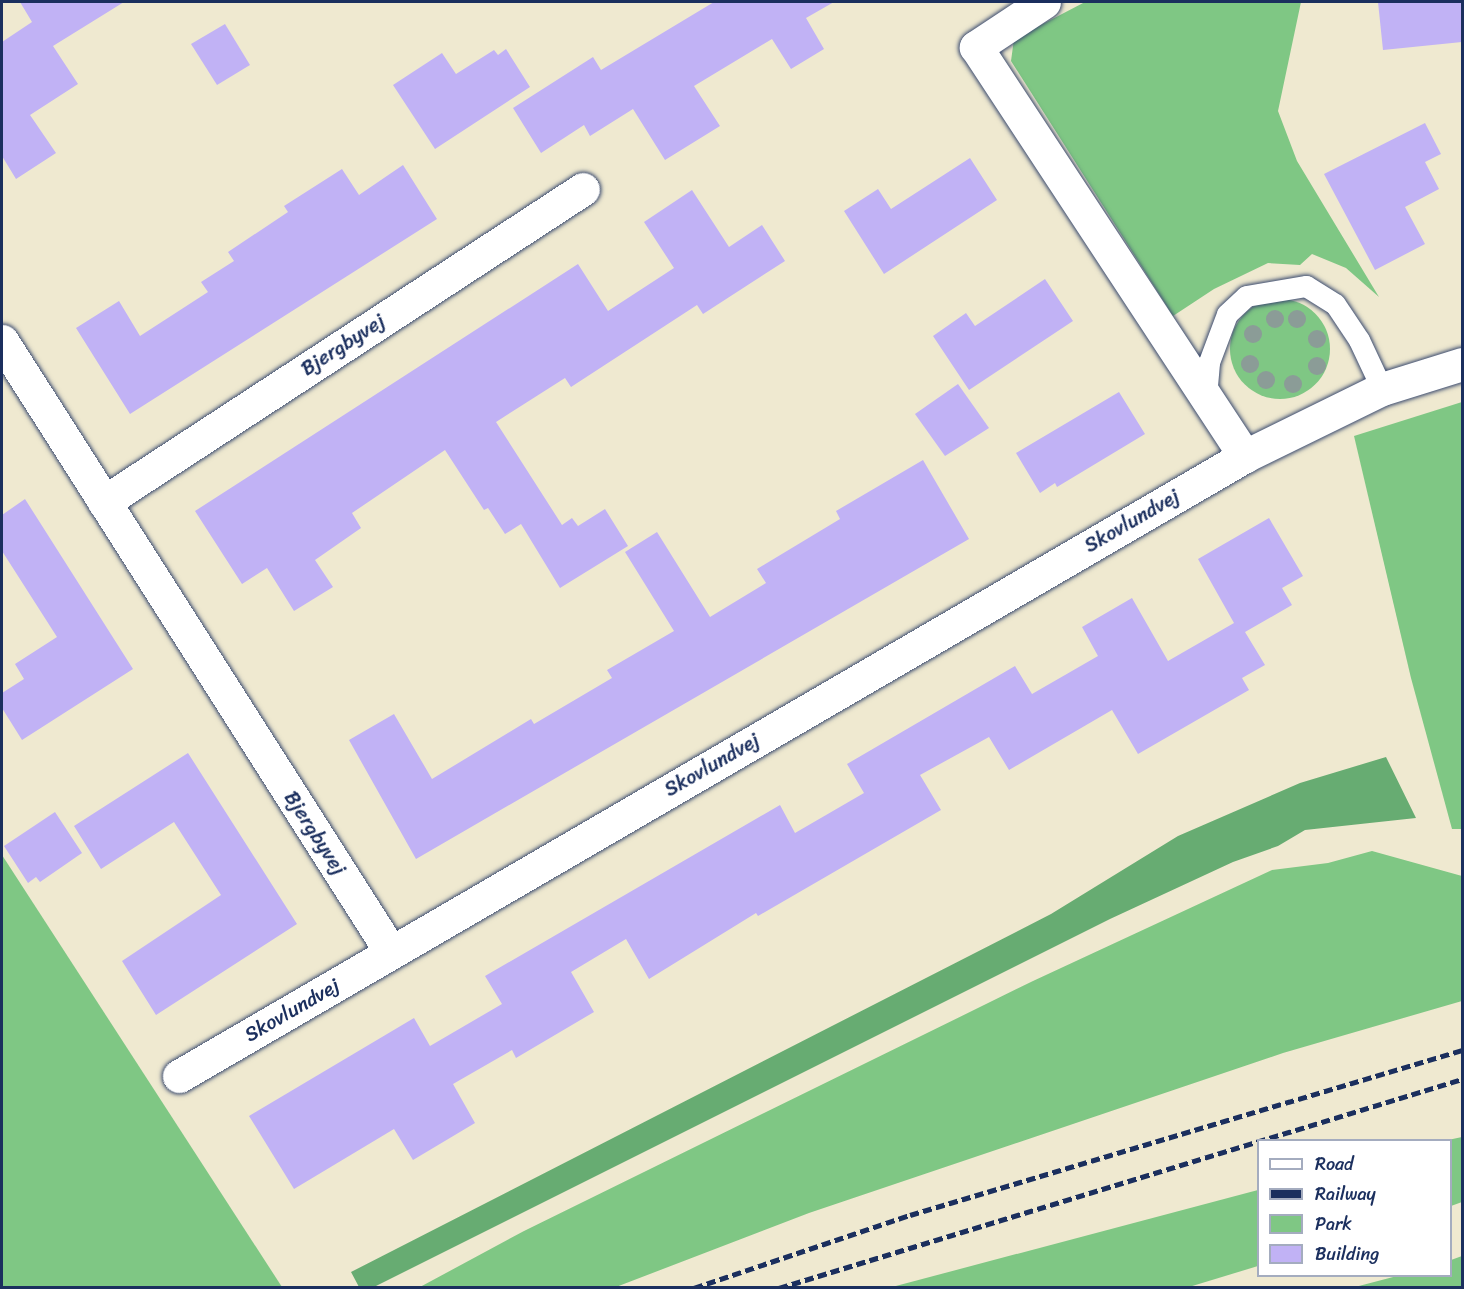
<!DOCTYPE html>
<style>
body{margin:0}
#map{position:relative;width:1464px;height:1289px;overflow:hidden;background:#efe9d0;font-family:Sriracha,sans-serif}
div>[style]{position:absolute}
.green>*{inset:0;background:#7fc784}
.round{border-radius:50%}
.forest>*{inset:0;background:#67ac72}
.building>*{inset:0;background:#c1b2f5}
.roads{filter:drop-shadow(0 0 2px #3b4b6f) drop-shadow(0 0 2px #3b4b6f)}
.lane>*{height:21px;margin:-10.5px;padding:0 10.5px;transform-origin:10.5px;border-radius:10.5px;background:#fff}
.street>*{height:33px;margin:-16.5px;padding:0 16.5px;transform-origin:16.5px;border-radius:16.5px;background:#fff}
.rail>*{height:4.5px;margin-top:-2.25px;transform-origin:0;background:repeating-linear-gradient(90deg,#1b2f5e 0 9px,transparent 0 13.5px)}
.trees>*{width:18px;height:18px;margin:-9px;border-radius:50%;background:#8b9c97}
span{translate:-50% -50%;white-space:nowrap;text-align:center;line-height:1.15;-webkit-text-stroke:4.5px #fff;paint-order:stroke}
.street-label{font-size:20px;color:#1b2f5e}
.frame{position:absolute;inset:0;border:3px solid #1b2f5e;pointer-events:none}
.legend{position:absolute;left:1257px;top:1139px;width:195px;height:138px;box-sizing:border-box;background:#fff;border:2px solid #a4acbf;margin:0;padding:8px 10px;list-style:none;font-size:18px;color:#1b2f5e}
.legend li{display:flex;align-items:center;gap:12px;height:30px}
.legend b{width:30px;border:2px solid #a4acbf}
</style>
<div id="map">
<div class="green">
<i style="clip-path:polygon(1085px 2px,1301px 2px,1278px 111px,1297px 161px,1379px 297px,1346px 268px,1312px 254px,1300px 265px,1268px 263px,1214px 289px,1173px 316px,1011px 61px,1014px 39px)"></i>
<i class="round" style="left:1230px;top:299px;width:100px;height:100px"></i>
<i style="clip-path:polygon(1462px 402px,1462px 829px,1452px 829px,1411px 678px,1354px 436px)"></i>
<i style="clip-path:polygon(1372px 851px,1462px 876px,1462px 1001px,1283px 1053px,809px 1213px,616px 1287px,420px 1287px,524px 1231px,1033px 981px,1272px 870px,1328px 863px)"></i>
<i style="clip-path:polygon(2px 855px,166px 1108px,282px 1287px,2px 1287px)"></i>
<i style="clip-path:polygon(1462px 1137px,1462px 1202px,1451px 1206px,1448px 1140px)"></i>
<i style="clip-path:polygon(1258px 1190px,1258px 1266px,1189px 1287px,892px 1287px)"></i>
<i style="clip-path:polygon(1462px 1256px,1462px 1287px,1355px 1287px,1397px 1276px,1450px 1276px,1451px 1260px)"></i>
</div>
<div class="forest">
<i style="clip-path:polygon(1386px 757px,1416px 818px,1305px 830px,1278px 846px,1233px 862px,1110px 919px,374px 1287px,359px 1287px,351px 1272px,1051px 914px,1178px 836px,1300px 783px)"></i>
</div>
<div class="building">
<i style="clip-path:polygon(20px 2px,124px 2px,53px 46px,78px 84px,30px 115px,56px 153px,16px 179px,2px 156px,2px 42px,32px 22px)"></i>
<i style="clip-path:polygon(714px 2px,834px 2px,806px 18px,824px 49px,791px 69px,772px 39px,694px 86px,720px 126px,665px 160px,633px 109px,590px 136px,584px 125px,541px 153px,513px 108px,593px 57px,601px 70px)"></i>
<i style="clip-path:polygon(1378px 2px,1462px 2px,1462px 42px,1383px 50px)"></i>
<i style="clip-path:polygon(225px 24px,250px 65px,217px 85px,191px 44px)"></i>
<i style="clip-path:polygon(506px 49px,530px 87px,435px 149px,393px 85px,442px 53px,456px 74px,494px 50px,498px 55px)"></i>
<i style="clip-path:polygon(1425px 123px,1441px 154px,1425px 162px,1439px 189px,1405px 207px,1425px 244px,1375px 270px,1324px 174px)"></i>
<i style="clip-path:polygon(970px 158px,997px 200px,884px 274px,844px 211px,878px 189px,891px 209px)"></i>
<i style="clip-path:polygon(403px 165px,437px 219px,130px 414px,76px 328px,119px 301px,140px 336px,208px 292px,201px 282px,234px 261px,228px 252px,288px 212px,284px 206px,342px 169px,359px 195px)"></i>
<i style="clip-path:polygon(692px 190px,729px 247px,762px 225px,785px 261px,703px 314px,697px 305px,571px 387px,565px 378px,496px 422px,562px 525px,572px 518px,578px 526px,605px 509px,628px 546px,560px 588px,521px 524px,505px 534px,488px 508px,484px 510px,445px 450px,352px 513px,361px 528px,315px 560px,333px 587px,294px 611px,267px 568px,242px 584px,195px 511px,578px 264px,608px 311px,674px 268px,644px 222px)"></i>
<i style="clip-path:polygon(1045px 279px,1073px 321px,969px 390px,933px 336px,966px 313px,975px 326px)"></i>
<i style="clip-path:polygon(958px 384px,989px 428px,945px 456px,915px 414px)"></i>
<i style="clip-path:polygon(1119px 392px,1145px 434px,1057px 487px,1055px 483px,1040px 493px,1016px 453px)"></i>
<i style="clip-path:polygon(923px 460px,969px 539px,416px 859px,349px 740px,394px 714px,432px 779px,531px 719px,534px 724px,612px 678px,607px 670px,674px 631px,625px 552px,657px 532px,710px 617px,766px 583px,757px 569px,840px 519px,836px 511px)"></i>
<i style="clip-path:polygon(25px 499px,133px 669px,22px 740px,2px 708px,2px 693px,24px 679px,15px 664px,57px 637px,2px 551px,2px 515px)"></i>
<i style="clip-path:polygon(1269px 518px,1303px 576px,1282px 588px,1292px 605px,1245px 632px,1265px 665px,1242px 678px,1249px 690px,1138px 754px,1112px 710px,1009px 770px,989px 737px,920px 775px,941px 810px,758px 916px,756px 913px,649px 979px,626px 939px,571px 972px,594px 1012px,516px 1058px,512px 1050px,453px 1084px,475px 1123px,413px 1160px,394px 1129px,294px 1189px,249px 1116px,414px 1018px,430px 1046px,502px 1004px,485px 976px,780px 805px,795px 833px,864px 793px,847px 764px,1015px 666px,1032px 694px,1098px 656px,1082px 627px,1132px 598px,1168px 661px,1234px 623px,1198px 559px)"></i>
<i style="clip-path:polygon(188px 753px,297px 924px,156px 1015px,122px 961px,221px 895px,174px 822px,101px 869px,74px 826px)"></i>
<i style="clip-path:polygon(55px 812px,82px 853px,40px 882px,36px 877px,28px 883px,4px 846px)"></i>
</div>
<div class="roads">
<div class="lane">
<i style="left:1206px;top:397px;width:35px;rotate:-85deg"></i>
<i style="left:1209px;top:362px;width:51px;rotate:-69.4deg"></i>
<i style="left:1227px;top:314px;width:26px;rotate:-43deg"></i>
<i style="left:1246px;top:296px;width:61px;rotate:-9.5deg"></i>
<i style="left:1306px;top:286px;width:34px;rotate:32deg"></i>
<i style="left:1335px;top:304px;width:43px;rotate:56.3deg"></i>
<i style="left:1359px;top:340px;width:54px;rotate:64.9deg"></i>
</div>
<div class="street">
<i style="left:1044px;top:2px;width:82px;rotate:146.5deg"></i>
<i style="left:976px;top:47px;width:490px;rotate:56.7deg"></i>
<i style="left:2px;top:341px;width:724px;rotate:57.52deg"></i>
<i style="left:104px;top:502px;width:572px;rotate:-33.16deg"></i>
<i style="left:179px;top:1076px;width:1233px;rotate:-30.18deg"></i>
<i style="left:1245px;top:456px;width:153px;rotate:-26.1deg"></i>
<i style="left:1382px;top:389px;width:84px;rotate:-17.4deg"></i>
</div>
</div>
<div class="rail">
<i style="left:694px;top:1288px;width:228px;rotate:-18.7deg"></i>
<i style="left:910px;top:1215px;width:576px;rotate:-16.64deg"></i>
<i style="left:779px;top:1288px;width:714px;rotate:-17.01deg"></i>
</div>
<div class="trees">
<i style="left:1275px;top:319px"></i>
<i style="left:1297px;top:319px"></i>
<i style="left:1253px;top:334px"></i>
<i style="left:1317px;top:339px"></i>
<i style="left:1250px;top:364px"></i>
<i style="left:1317px;top:366px"></i>
<i style="left:1266px;top:380px"></i>
<i style="left:1293px;top:384px"></i>
</div>
<div class="street-label">
<span style="left:343px;top:345px;rotate:-33deg">Bjergbyvej</span>
<span style="left:1132px;top:521px;rotate:-30deg">Skovlundvej</span>
<span style="left:712px;top:765px;rotate:-30deg">Skovlundvej</span>
<span style="left:315px;top:833px;rotate:57deg">Bjergbyvej</span>
<span style="left:292px;top:1010px;rotate:-30deg">Skovlundvej</span>
</div>
<div class="frame"></div>
<ul class="legend">
<li><b style="height:8px;background:#fff"></b>Road</li>
<li><b style="height:8px;background:#1b2f5e"></b>Railway</li>
<li><b style="height:16px;background:#7fc784"></b>Park</li>
<li><b style="height:16px;background:#c1b2f5"></b>Building</li>
</ul>
</div>
